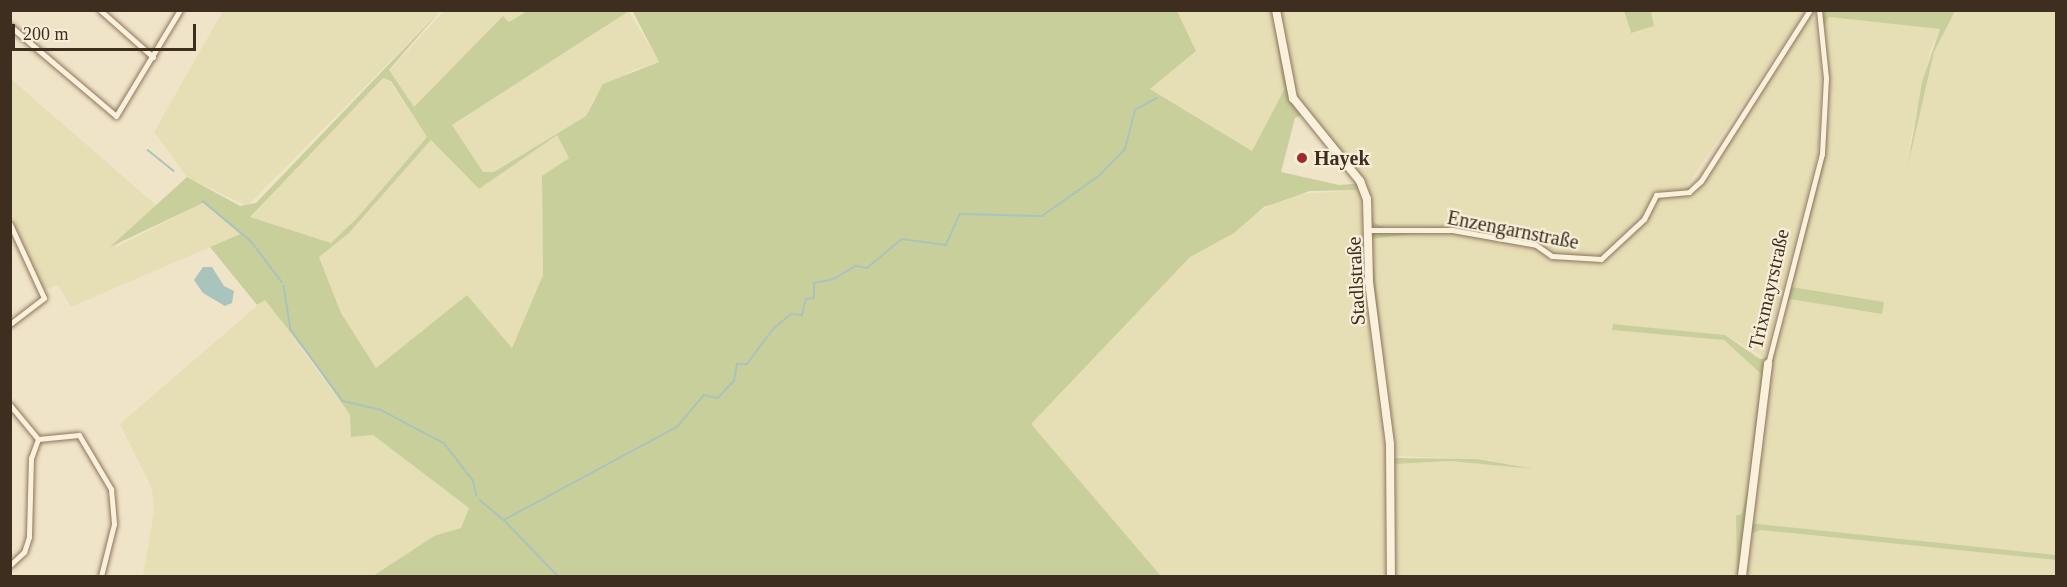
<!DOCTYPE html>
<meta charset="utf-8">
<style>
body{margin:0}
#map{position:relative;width:2067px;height:587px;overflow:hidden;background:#f0e4c8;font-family:"Times New Roman",serif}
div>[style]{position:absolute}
.farmland>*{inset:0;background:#e6deb5}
.green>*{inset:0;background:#c9cf9b}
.water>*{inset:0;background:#a9c4bc}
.stream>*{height:1.5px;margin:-0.75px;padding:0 0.75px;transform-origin:0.75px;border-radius:0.75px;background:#a9c4bc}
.roads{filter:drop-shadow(0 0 2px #8d765c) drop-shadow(0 0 2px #8d765c)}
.street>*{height:5px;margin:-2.5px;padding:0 2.5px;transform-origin:2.5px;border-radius:2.5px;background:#faf1dc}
.secondary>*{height:8px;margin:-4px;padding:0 4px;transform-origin:4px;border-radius:4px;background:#faf1dc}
.dots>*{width:16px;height:16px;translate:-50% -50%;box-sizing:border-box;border:3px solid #f7eed8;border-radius:50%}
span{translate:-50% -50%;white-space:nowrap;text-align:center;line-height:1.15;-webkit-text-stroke:4.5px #f7eed8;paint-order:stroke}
.poi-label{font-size:20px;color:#3d2e20;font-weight:700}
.left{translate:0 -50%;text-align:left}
.street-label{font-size:20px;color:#3d2e20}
.frame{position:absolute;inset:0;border:12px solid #3d2e20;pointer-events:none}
.scale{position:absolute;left:12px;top:24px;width:184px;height:27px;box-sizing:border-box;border:3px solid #3d2e20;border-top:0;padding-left:8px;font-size:18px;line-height:21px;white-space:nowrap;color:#3d2e20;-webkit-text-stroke:4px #f7eed8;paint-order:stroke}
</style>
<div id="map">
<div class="farmland">
<i style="clip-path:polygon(223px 11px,440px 11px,247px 206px,187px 177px,154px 132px)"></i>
<i style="clip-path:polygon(444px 11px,527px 11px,509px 22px,503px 17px,414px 108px,389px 71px)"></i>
<i style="clip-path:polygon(629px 11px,659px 62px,631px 71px,594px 98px,586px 116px,494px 172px,483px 172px,452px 125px)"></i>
<i style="clip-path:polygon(1177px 11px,1272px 11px,1284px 91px,1252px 151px,1150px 89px,1196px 51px)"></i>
<i style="clip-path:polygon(1278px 11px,1624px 11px,1630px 32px,1654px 26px,1651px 11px,1806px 11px,1687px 185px,1695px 192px,1808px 17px,1815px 20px,1822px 74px,1819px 149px,1765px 358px,1725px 335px,1613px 324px,1724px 340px,1761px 374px,1748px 487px,1742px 514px,1737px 514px,1737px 576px,1393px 576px,1395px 464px,1450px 461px,1527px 468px,1477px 459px,1393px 456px,1371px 239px,1439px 231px,1543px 245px,1459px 229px,1389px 229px,1373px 223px,1370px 197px,1296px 98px)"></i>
<i style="clip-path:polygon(1955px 11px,2056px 11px,2056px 555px,1749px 523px,1778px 331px,1789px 299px,1882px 314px,1884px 302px,1792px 287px,1825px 161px,1829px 107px,1824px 27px,1829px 17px,1940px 29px,1931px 49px,1905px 165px,1934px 52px)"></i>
<i style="clip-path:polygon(10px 78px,158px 207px,113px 249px,202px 203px,240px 234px,71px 307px,58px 285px,43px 290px,11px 217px)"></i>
<i style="clip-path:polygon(388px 78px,427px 137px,357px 218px,331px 243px,250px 217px,380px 79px)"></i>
<i style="clip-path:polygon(557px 134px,570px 158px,542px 176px,543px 275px,512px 348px,467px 295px,376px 368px,341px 313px,319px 256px,349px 233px,431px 140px,479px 189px)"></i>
<i style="clip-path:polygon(1360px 190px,1388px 453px,1388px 576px,1161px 576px,1030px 424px,1190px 257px,1286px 195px)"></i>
<i style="clip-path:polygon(265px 299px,350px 415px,356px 436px,373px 435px,469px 508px,461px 528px,434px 536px,373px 576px,143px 576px,154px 512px,152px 489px,120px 424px)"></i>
<i style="clip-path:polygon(1761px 530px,2056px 560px,2056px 576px,1745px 576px,1750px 534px)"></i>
</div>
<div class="green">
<i style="clip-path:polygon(evenodd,632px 10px,1177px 11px,1196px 51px,1150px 89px,1252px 151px,1284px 90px,1272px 11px,1278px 11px,1296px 98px,1306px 113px,1295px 118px,1281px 172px,1339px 185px,1364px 183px,1374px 223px,1389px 229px,1442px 227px,1544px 245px,1535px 248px,1439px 231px,1371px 239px,1394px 458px,1477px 459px,1534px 469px,1450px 461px,1395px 464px,1394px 565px,1384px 408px,1367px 299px,1364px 198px,1359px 190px,1310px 191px,1264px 207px,1234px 233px,1190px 257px,1031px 424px,1161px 576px,373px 576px,434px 536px,461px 528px,469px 508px,373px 435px,351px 437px,350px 415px,311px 359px,265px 300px,257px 305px,210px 247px,240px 234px,203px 203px,110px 247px,187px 177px,240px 206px,256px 203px,440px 11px,389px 70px,414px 107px,503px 16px,509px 22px,527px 11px,629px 11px,452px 125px,483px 172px,494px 172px,586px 116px,603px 84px,659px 62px,632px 10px,383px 78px,391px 81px,427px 137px,357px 218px,331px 243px,250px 217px,383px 78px,632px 10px,557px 135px,569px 158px,542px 176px,543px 275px,512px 348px,467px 295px,376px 368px,341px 313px,319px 257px,349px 233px,431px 140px,479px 189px,557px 135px)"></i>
<i style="clip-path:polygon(1624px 11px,1651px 11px,1654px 26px,1631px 33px)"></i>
<i style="clip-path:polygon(1821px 11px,1955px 11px,1934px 52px,1908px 165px,1922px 82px,1940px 29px,1829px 17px,1824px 27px)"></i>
<i style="clip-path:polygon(1829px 119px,1825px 161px,1792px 287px,1884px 302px,1882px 314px,1789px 299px,1778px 331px,1749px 523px,2056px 555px,2056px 560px,1761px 530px,1750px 534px,1745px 576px,1737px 576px,1736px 515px,1742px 514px,1748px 487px,1761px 374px,1724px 340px,1612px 330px,1613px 324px,1725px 335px,1760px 359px,1771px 358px,1774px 341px,1801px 236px,1822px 166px)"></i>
</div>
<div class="water">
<i style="clip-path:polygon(203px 267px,212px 267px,224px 286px,234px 291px,232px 303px,225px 306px,203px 293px,194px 280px)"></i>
</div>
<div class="stream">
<i style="left:148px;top:150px;width:33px;rotate:39deg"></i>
<i style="left:203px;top:201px;width:62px;rotate:39.8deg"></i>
<i style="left:251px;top:241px;width:51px;rotate:52.9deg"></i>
<i style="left:284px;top:286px;width:45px;rotate:81deg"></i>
<i style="left:291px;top:330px;width:88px;rotate:53.8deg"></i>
<i style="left:343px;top:401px;width:37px;rotate:13deg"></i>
<i style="left:379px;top:409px;width:73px;rotate:27.6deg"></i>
<i style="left:444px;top:443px;width:47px;rotate:51.9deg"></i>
<i style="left:473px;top:480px;width:16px;rotate:76deg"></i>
<i style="left:480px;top:500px;width:31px;rotate:40deg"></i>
<i style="left:504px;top:520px;width:196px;rotate:-28.3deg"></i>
<i style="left:677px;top:427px;width:42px;rotate:-49.8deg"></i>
<i style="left:704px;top:395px;width:14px;rotate:12deg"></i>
<i style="left:718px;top:398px;width:23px;rotate:-47deg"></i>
<i style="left:734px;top:381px;width:17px;rotate:-80deg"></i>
<i style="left:737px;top:364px;width:10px"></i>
<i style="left:747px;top:364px;width:45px;rotate:-53.1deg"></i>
<i style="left:774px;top:328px;width:22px;rotate:-39deg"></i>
<i style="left:791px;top:314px;width:11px;rotate:5deg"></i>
<i style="left:802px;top:315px;width:16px;rotate:-76deg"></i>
<i style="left:806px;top:299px;width:8px;rotate:-7deg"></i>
<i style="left:814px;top:298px;width:15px;rotate:-90deg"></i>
<i style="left:814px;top:283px;width:20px;rotate:-11deg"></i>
<i style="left:834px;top:279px;width:26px;rotate:-31deg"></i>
<i style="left:856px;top:266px;width:11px;rotate:10deg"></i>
<i style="left:867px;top:268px;width:45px;rotate:-39.6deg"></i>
<i style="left:902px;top:239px;width:44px;rotate:7.8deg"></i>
<i style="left:946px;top:245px;width:34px;rotate:-66deg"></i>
<i style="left:960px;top:214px;width:82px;rotate:1.4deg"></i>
<i style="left:1042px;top:216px;width:70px;rotate:-35.1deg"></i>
<i style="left:1099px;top:176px;width:37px;rotate:-46deg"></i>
<i style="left:1125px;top:149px;width:40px;rotate:-75.6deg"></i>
<i style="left:1135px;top:110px;width:25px;rotate:-29deg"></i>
<i style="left:505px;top:521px;width:76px;rotate:46.1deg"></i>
</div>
<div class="roads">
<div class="street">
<i style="left:100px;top:10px;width:71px;rotate:41.6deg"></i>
<i style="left:10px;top:26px;width:139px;rotate:40.3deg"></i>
<i style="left:116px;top:116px;width:124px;rotate:-58.9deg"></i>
<i style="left:10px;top:224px;width:81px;rotate:65.3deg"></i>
<i style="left:44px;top:298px;width:43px;rotate:142.6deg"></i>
<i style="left:1369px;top:230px;width:83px"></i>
<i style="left:1452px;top:230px;width:85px;rotate:10.1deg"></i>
<i style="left:1536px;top:245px;width:19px;rotate:35deg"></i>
<i style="left:1552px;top:256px;width:49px;rotate:3.5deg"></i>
<i style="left:1601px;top:259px;width:59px;rotate:-42.9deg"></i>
<i style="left:1644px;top:219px;width:27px;rotate:-63deg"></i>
<i style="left:1656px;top:195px;width:33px;rotate:-5deg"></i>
<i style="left:1689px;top:192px;width:16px;rotate:-43deg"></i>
<i style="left:1701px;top:181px;width:203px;rotate:-57.5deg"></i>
<i style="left:1768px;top:364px;width:217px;rotate:-75.6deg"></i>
<i style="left:1822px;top:154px;width:76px;rotate:-87deg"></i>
<i style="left:1826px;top:78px;width:68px;rotate:-95.9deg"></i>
<i style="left:10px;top:405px;width:44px;rotate:50.5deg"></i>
<i style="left:38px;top:439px;width:20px;rotate:110deg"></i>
<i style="left:31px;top:458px;width:79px;rotate:91.5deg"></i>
<i style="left:29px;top:537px;width:16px;rotate:108deg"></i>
<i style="left:24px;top:552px;width:19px;rotate:137deg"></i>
<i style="left:38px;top:439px;width:41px;rotate:-5.6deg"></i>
<i style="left:79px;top:435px;width:63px;rotate:59.3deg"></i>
<i style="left:111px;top:489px;width:35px;rotate:85deg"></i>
<i style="left:114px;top:524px;width:54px;rotate:104deg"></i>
</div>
<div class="secondary">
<i style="left:1276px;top:10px;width:90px;rotate:79.1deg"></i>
<i style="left:1293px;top:98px;width:107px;rotate:51.1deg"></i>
<i style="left:1360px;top:181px;width:19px;rotate:69deg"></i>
<i style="left:1367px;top:199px;width:83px;rotate:88.6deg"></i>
<i style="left:1369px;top:282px;width:163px;rotate:82.6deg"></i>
<i style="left:1390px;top:444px;width:132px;rotate:89.6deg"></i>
<i style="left:1742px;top:576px;width:214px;rotate:-83deg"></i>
</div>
</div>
<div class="dots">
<i style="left:1302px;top:158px;background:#9e2a2b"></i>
</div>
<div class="poi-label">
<span class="left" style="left:1314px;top:158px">Hayek</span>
</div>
<div class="street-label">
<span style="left:1513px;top:230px;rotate:11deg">Enzengarnstraße</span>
<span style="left:1356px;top:281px;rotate:-93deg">Stadlstraße</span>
<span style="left:1769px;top:289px;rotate:-77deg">Trixmayrstraße</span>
</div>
<div class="frame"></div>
<div class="scale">200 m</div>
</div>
